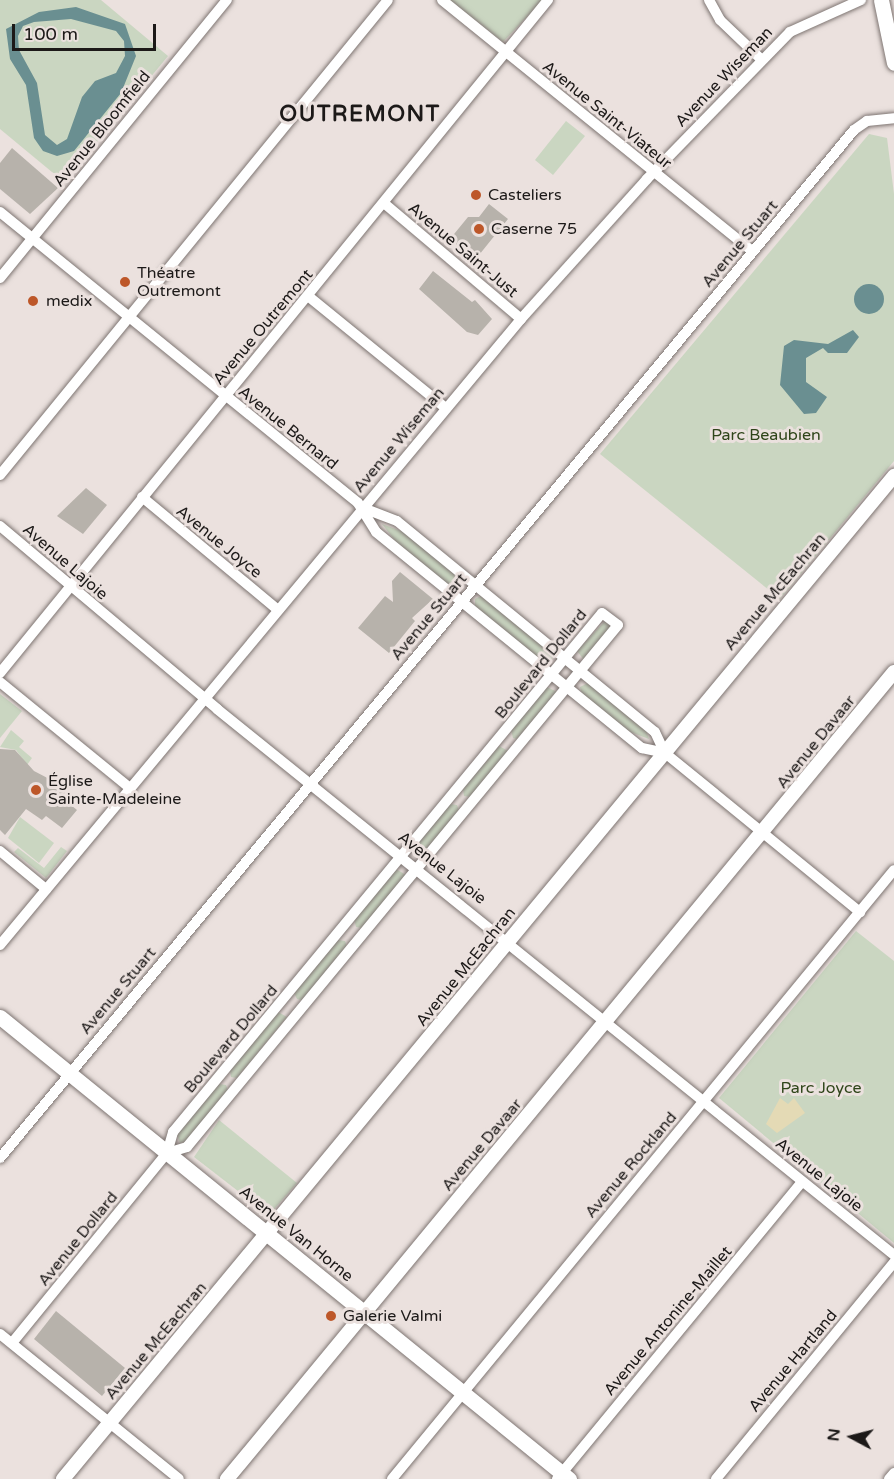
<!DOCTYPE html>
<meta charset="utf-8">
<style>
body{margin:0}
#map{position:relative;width:894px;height:1479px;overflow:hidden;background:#ebe1de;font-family:"Varela Round",sans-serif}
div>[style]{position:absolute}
.green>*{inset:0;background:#cad6c1}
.sand>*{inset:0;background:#e4dab5}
.water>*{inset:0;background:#6a8f91}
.round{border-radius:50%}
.building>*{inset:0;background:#b7b2ab}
.roads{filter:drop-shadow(0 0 2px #7e7572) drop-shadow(0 0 2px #7e7572)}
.minor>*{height:10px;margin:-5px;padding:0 5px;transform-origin:5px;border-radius:5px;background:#fff}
.tertiary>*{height:14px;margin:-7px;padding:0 7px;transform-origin:7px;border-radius:7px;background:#fff}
.secondary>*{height:15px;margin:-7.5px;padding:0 7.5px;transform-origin:7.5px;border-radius:7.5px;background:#fff}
.dots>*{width:16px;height:16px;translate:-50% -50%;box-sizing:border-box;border:3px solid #ebe1de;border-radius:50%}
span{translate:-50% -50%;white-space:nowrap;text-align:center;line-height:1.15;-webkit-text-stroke:6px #ebe1de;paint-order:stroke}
.street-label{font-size:16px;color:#1c1918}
.poi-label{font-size:16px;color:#1c1918}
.left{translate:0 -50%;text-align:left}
.park-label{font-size:16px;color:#2f451a}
.district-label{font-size:22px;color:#1c1918;font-weight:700;letter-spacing:1.5px}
.north{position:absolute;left:822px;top:1407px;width:60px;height:60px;-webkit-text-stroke:4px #ebe1de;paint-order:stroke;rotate:277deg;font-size:16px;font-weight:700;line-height:24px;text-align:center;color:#1c1918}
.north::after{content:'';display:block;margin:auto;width:21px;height:27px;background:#1c1918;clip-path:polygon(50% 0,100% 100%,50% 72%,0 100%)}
.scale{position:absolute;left:12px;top:24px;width:144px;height:27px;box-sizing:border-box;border:3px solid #1c1918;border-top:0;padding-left:8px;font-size:18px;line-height:21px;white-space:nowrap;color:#1c1918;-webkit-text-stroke:4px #ebe1de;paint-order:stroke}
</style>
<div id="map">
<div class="green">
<i style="clip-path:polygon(0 0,101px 0,168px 56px,64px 182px,0 129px)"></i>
<i style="clip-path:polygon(450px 0,543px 0,503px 42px)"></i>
<i style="clip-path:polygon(566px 121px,585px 136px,553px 175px,535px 160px)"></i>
<i style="clip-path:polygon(869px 134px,887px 138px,894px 194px,894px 461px,780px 599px,600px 454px)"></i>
<i style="clip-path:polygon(382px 524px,404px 532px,462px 580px,461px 588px,453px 589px,396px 542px)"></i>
<i style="clip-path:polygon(481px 596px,553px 654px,552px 660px,545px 663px,475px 607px,475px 599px)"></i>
<i style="clip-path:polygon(605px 621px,611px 626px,584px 660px,577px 651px)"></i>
<i style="clip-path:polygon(588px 683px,646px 730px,649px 739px,628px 731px,582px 694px,580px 687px)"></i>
<i style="clip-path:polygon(547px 687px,557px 692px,517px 739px,513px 738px,511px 730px)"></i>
<i style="clip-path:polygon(0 694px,22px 711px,0 738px)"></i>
<i style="clip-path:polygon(11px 730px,24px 741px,19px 747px,32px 758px,27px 765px,16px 750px,0 747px)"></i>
<i style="clip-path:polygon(499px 746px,508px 751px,470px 797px,464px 796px,463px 789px)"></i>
<i style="clip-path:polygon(450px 804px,457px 805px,459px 811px,421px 856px,415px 855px,414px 848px)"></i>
<i style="clip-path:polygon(20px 817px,54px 843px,39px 863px,8px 838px)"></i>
<i style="clip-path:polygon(61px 847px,67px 851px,46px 878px,14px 852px,18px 848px,44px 868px)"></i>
<i style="clip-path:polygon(396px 869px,406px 875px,362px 928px,356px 927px,354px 919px)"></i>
<i style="clip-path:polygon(856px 931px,894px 961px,894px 1243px,719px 1098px)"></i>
<i style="clip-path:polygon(338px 940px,345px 941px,347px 947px,302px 1000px,297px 999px,294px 993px)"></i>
<i style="clip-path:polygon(278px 1012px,287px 1017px,237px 1078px,231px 1077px,230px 1070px)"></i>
<i style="clip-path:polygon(219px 1084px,226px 1085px,228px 1091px,186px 1142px,180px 1143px,177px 1135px)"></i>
<i style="clip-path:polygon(219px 1120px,297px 1183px,269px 1215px,194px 1157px)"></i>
</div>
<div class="sand">
<i style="clip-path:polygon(780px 1098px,788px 1104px,794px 1098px,805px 1113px,777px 1133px,766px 1124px)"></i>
</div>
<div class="water">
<i style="clip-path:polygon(evenodd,76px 7px,125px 24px,136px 56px,121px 93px,74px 151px,57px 156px,43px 151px,34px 138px,26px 85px,10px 59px,6px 29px,39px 12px,76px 7px,71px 19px,116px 31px,124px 41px,125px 56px,116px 73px,95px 81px,82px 97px,67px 139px,57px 145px,45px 135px,37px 83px,19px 50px,18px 36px,23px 26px,34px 22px,71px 19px)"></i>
<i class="round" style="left:854px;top:284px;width:30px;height:30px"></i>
<i style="clip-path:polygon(853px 330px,859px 337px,847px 353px,828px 353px,823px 348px,806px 358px,806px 382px,827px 397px,816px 413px,804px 414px,780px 385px,784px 346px,794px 340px,828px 344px)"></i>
</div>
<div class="building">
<i style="clip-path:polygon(12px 148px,58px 188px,30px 214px,0 189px,0 163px)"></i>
<i style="clip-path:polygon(489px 204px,508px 219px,475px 260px,450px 239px,468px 217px,479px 217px)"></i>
<i style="clip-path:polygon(433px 271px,472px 302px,475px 300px,492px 319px,478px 335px,467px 332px,419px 289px)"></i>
<i style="clip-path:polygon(86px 488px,107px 505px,83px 534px,57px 516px)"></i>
<i style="clip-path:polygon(400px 572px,433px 599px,412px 618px,415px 621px,389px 653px,358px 628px,385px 596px,393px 602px,392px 581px)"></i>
<i style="clip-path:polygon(0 749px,15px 750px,34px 771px,59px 784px,65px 793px,61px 797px,77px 810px,62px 828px,46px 816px,42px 820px,26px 809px,5px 835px,0 830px)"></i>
<i style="clip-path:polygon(56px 1311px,125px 1368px,102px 1396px,34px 1339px)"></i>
</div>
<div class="roads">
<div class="minor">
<i style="left:442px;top:0;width:400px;rotate:39deg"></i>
<i style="left:709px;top:0;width:23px;rotate:61deg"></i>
<i style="left:720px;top:20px;width:57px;rotate:43.6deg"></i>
<i style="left:385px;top:204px;width:178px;rotate:40.2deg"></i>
<i style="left:0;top:212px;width:461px;rotate:39.1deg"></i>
<i style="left:358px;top:503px;width:34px;rotate:58deg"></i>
<i style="left:376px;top:532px;width:343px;rotate:39.1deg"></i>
<i style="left:642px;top:748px;width:24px;rotate:12deg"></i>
<i style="left:0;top:278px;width:359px;rotate:-50.8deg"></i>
<i style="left:308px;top:296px;width:178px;rotate:39.1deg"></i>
<i style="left:0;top:475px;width:613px;rotate:-50.76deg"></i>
<i style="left:142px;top:497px;width:177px;rotate:39.7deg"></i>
<i style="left:363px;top:508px;width:36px;rotate:21deg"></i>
<i style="left:397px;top:521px;width:333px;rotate:39.3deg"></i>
<i style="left:655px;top:732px;width:23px;rotate:65deg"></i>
<i style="left:665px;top:753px;width:252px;rotate:39.2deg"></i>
<i style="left:0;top:526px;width:284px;rotate:40.1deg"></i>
<i style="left:217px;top:709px;width:870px;rotate:38.89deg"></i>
<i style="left:0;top:673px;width:868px;rotate:-50.85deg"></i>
<i style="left:0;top:682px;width:168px;rotate:39.2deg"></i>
<i style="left:0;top:851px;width:60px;rotate:39.6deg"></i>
<i style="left:0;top:945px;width:814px;rotate:-50.23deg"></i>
<i style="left:521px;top:319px;width:188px;rotate:-48deg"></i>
<i style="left:647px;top:179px;width:205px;rotate:-45.8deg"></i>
<i style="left:790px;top:32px;width:78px;rotate:-24.3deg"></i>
<i style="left:0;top:1158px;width:1336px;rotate:-50.28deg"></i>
<i style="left:854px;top:130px;width:16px;rotate:-35deg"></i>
<i style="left:867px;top:121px;width:27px;rotate:-6deg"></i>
<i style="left:0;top:1334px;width:230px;rotate:39deg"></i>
<i style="left:12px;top:1343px;width:245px;rotate:-50.8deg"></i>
<i style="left:167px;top:1153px;width:22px;rotate:-74deg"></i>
<i style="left:173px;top:1132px;width:673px;rotate:-50.42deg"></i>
<i style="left:602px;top:613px;width:20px;rotate:37deg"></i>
<i style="left:618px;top:625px;width:677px;rotate:129.55deg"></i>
<i style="left:187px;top:1147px;width:21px;rotate:163deg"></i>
<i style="left:392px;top:1479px;width:789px;rotate:-50.5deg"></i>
<i style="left:557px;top:1479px;width:385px;rotate:-50.5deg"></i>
<i style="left:716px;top:1479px;width:281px;rotate:-50.6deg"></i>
<i style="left:889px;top:1479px;width:8px;rotate:-50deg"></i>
</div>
<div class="tertiary">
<i style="left:63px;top:1479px;width:1303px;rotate:-50.36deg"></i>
<i style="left:227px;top:1479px;width:1047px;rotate:-50.43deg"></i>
</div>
<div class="secondary">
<i style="left:881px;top:0;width:64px;rotate:78.3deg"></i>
<i style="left:0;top:1017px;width:733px;rotate:39.07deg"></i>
</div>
</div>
<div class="dots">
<i style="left:476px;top:195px;background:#bd5729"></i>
<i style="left:479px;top:229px;background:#bd5729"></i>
<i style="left:125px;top:282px;background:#bd5729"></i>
<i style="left:33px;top:301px;background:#bd5729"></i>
<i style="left:36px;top:790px;background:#bd5729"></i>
<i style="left:331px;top:1316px;background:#bd5729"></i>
</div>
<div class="street-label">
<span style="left:724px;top:77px;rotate:-46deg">Avenue Wiseman</span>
<span style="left:607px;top:115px;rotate:39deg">Avenue Saint-Viateur</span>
<span style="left:102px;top:129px;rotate:-51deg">Avenue Bloomfield</span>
<span style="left:740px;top:244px;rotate:-50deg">Avenue Stuart</span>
<span style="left:463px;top:250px;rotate:40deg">Avenue Saint-Just</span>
<span style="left:263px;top:327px;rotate:-50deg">Avenue Outremont</span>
<span style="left:288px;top:428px;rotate:39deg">Avenue Bernard</span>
<span style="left:399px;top:440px;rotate:-50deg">Avenue Wiseman</span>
<span style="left:219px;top:542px;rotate:39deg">Avenue Joyce</span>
<span style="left:65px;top:562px;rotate:41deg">Avenue Lajoie</span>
<span style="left:775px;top:592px;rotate:-50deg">Avenue McEachran</span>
<span style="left:429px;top:617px;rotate:-50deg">Avenue Stuart</span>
<span style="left:541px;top:664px;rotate:-51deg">Boulevard Dollard</span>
<span style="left:816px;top:742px;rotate:-51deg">Avenue Davaar</span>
<span style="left:442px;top:868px;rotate:38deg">Avenue Lajoie</span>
<span style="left:466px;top:967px;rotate:-51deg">Avenue McEachran</span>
<span style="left:118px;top:991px;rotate:-50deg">Avenue Stuart</span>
<span style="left:231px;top:1039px;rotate:-50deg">Boulevard Dollard</span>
<span style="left:482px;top:1145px;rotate:-50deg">Avenue Davaar</span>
<span style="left:631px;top:1165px;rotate:-50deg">Avenue Rockland</span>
<span style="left:819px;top:1175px;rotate:39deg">Avenue Lajoie</span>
<span style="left:296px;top:1234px;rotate:39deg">Avenue Van Horne</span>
<span style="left:78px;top:1239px;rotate:-51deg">Avenue Dollard</span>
<span style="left:668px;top:1321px;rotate:-50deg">Avenue Antonine-Maillet</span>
<span style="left:156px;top:1341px;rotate:-50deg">Avenue McEachran</span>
<span style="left:793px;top:1361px;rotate:-50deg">Avenue Hartland</span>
</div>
<div class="poi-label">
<span class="left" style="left:488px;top:195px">Casteliers</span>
<span class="left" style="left:491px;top:229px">Caserne 75</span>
<span class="left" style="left:137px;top:282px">Théatre<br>Outremont</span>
<span class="left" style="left:46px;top:301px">medix</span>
<span class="left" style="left:48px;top:790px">Église<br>Sainte-Madeleine</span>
<span class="left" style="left:343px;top:1316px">Galerie Valmi</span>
</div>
<div class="park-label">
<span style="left:766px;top:435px">Parc Beaubien</span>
<span style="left:821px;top:1088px">Parc Joyce</span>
</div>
<div class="district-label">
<span style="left:360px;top:115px">OUTREMONT</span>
</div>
<div class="north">N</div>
<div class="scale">100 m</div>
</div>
